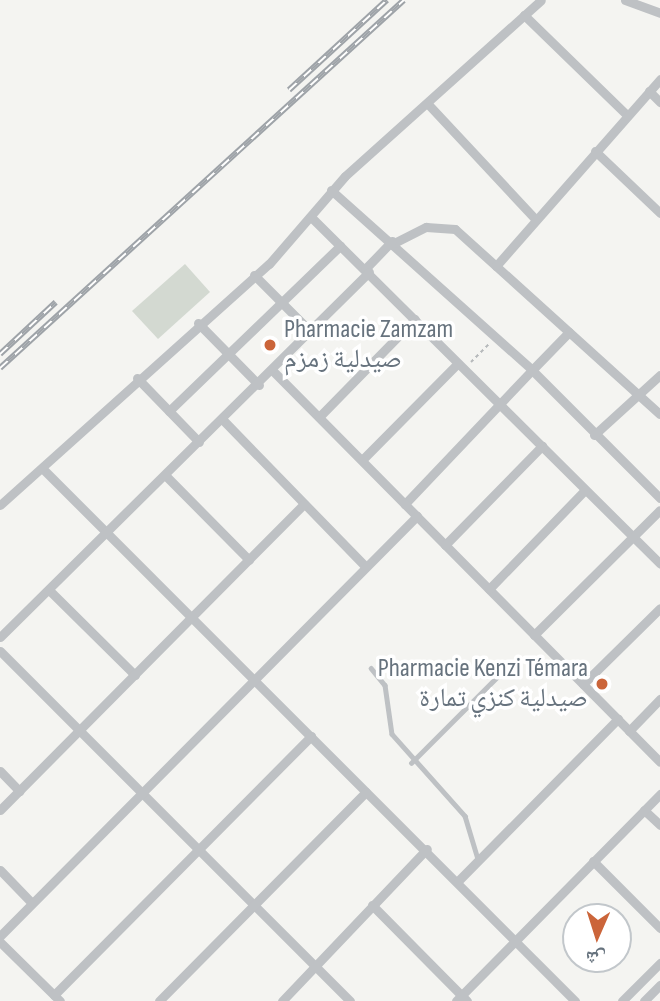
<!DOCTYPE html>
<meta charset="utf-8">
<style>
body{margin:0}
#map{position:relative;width:660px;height:1001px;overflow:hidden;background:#f4f4f1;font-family:"Sofia Sans Condensed","Noto Naskh Arabic",sans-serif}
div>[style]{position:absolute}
.green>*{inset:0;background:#d3d9d1}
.path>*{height:2px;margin-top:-1px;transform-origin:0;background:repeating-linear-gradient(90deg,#b6b9bb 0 3.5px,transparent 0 7px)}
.service>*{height:4.5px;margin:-2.25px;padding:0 2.25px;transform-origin:2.25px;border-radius:2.25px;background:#bec1c4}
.minor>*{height:9px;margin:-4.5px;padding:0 4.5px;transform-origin:4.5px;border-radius:4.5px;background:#bec1c4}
.rail>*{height:6px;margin-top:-3px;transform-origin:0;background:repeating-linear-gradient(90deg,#fff 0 10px,#9ea3a8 0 20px);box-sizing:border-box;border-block:2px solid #9ea3a8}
.dots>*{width:19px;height:19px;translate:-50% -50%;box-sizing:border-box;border:4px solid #fff;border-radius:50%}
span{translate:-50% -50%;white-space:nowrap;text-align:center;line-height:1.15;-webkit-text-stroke:7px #fff;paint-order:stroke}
.poi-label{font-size:26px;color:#67737e}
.left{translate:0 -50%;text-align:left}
.right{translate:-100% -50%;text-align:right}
.north{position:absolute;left:562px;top:903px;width:70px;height:70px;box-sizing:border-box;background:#fff;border:2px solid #c2c7cb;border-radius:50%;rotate:183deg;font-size:19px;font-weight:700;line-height:28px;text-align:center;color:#67737e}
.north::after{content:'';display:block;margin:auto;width:24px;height:32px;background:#cb653a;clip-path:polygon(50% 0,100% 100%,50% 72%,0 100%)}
</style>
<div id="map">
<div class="green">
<i style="clip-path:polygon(185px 264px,210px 292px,158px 339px,132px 311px)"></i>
</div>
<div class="path">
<i style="left:471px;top:362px;width:25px;rotate:-45deg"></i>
</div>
<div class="service">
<i style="left:371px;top:668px;width:22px;rotate:51deg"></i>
<i style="left:385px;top:685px;width:49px;rotate:81.9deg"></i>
<i style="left:392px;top:734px;width:110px;rotate:48.3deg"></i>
<i style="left:465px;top:816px;width:45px;rotate:73.2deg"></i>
<i style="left:411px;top:763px;width:140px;rotate:-45deg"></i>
</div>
<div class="minor">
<i style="left:625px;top:0;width:37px;rotate:20deg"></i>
<i style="left:524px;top:15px;width:144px;rotate:44.2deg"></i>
<i style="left:649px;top:91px;width:16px;rotate:45deg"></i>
<i style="left:427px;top:103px;width:158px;rotate:47deg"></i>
<i style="left:595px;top:151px;width:90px;rotate:43.6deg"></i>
<i style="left:331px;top:190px;width:270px;rotate:41.8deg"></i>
<i style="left:532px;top:370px;width:185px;rotate:133.5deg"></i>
<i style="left:311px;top:217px;width:492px;rotate:44.8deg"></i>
<i style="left:394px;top:243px;width:36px;rotate:-27deg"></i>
<i style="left:426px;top:227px;width:29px;rotate:4deg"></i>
<i style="left:455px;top:229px;width:276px;rotate:42.1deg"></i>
<i style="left:496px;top:266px;width:249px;rotate:-48.7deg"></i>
<i style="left:365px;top:269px;width:39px;rotate:-46deg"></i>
<i style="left:254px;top:275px;width:81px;rotate:45deg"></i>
<i style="left:198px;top:323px;width:87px;rotate:45.5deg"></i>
<i style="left:569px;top:332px;width:53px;rotate:134.2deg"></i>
<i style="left:532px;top:370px;width:181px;rotate:45deg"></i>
<i style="left:273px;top:371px;width:550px;rotate:45.29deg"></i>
<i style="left:137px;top:378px;width:89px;rotate:45.9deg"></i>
<i style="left:169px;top:411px;width:238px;rotate:-44deg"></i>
<i style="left:319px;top:417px;width:137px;rotate:-45.6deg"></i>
<i style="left:223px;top:420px;width:204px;rotate:45.8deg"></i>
<i style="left:594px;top:435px;width:89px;rotate:-42.3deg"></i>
<i style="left:362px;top:460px;width:136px;rotate:-45.3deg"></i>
<i style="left:42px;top:468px;width:754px;rotate:45deg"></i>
<i style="left:166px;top:476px;width:118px;rotate:45.3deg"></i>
<i style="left:0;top:505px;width:361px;rotate:-41.9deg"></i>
<i style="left:269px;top:264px;width:116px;rotate:-49.2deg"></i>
<i style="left:345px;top:176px;width:263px;rotate:-41.9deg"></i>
<i style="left:445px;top:545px;width:139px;rotate:-45.6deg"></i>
<i style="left:489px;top:589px;width:138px;rotate:-45.9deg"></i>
<i style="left:49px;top:590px;width:121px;rotate:44.7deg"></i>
<i style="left:534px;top:635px;width:177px;rotate:-44.8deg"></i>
<i style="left:0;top:637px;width:519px;rotate:-44.69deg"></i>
<i style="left:0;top:651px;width:495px;rotate:45deg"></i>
<i style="left:583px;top:684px;width:108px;rotate:-44.6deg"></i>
<i style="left:629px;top:731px;width:45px;rotate:-45.9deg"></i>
<i style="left:0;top:771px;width:28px;rotate:46deg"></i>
<i style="left:0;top:810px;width:431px;rotate:-45.2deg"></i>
<i style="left:644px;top:810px;width:22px;rotate:43deg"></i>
<i style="left:593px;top:861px;width:95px;rotate:45deg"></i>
<i style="left:0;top:870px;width:46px;rotate:45.9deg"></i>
<i style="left:458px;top:881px;width:228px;rotate:-45.4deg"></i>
<i style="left:372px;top:905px;width:135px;rotate:45.3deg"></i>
<i style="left:0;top:936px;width:592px;rotate:-45.21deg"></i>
<i style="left:0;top:942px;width:84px;rotate:44.5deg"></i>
<i style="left:54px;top:995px;width:365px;rotate:-45.2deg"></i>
<i style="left:159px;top:1001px;width:294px;rotate:-45.3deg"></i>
<i style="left:282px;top:1001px;width:210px;rotate:-46.4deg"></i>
<i style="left:456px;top:1001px;width:291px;rotate:-45.4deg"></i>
<i style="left:622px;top:1001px;width:54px;rotate:-45deg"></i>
<i style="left:644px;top:1001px;width:23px;rotate:-45deg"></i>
</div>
<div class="rail">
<i style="left:289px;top:90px;width:133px;rotate:-42.6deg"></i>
<i style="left:0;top:354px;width:76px;rotate:-42.9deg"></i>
<i style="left:0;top:368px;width:546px;rotate:-42.33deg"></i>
</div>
<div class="dots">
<i style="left:270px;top:345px;background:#cb653a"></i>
<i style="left:602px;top:684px;background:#cb653a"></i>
</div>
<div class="poi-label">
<span class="left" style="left:284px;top:345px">Pharmacie Zamzam<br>صيدلية زمزم</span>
<span class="right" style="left:588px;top:684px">Pharmacie Kenzi Témara<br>صيدلية كنزي تمارة</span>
</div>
<div class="north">ش</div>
</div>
